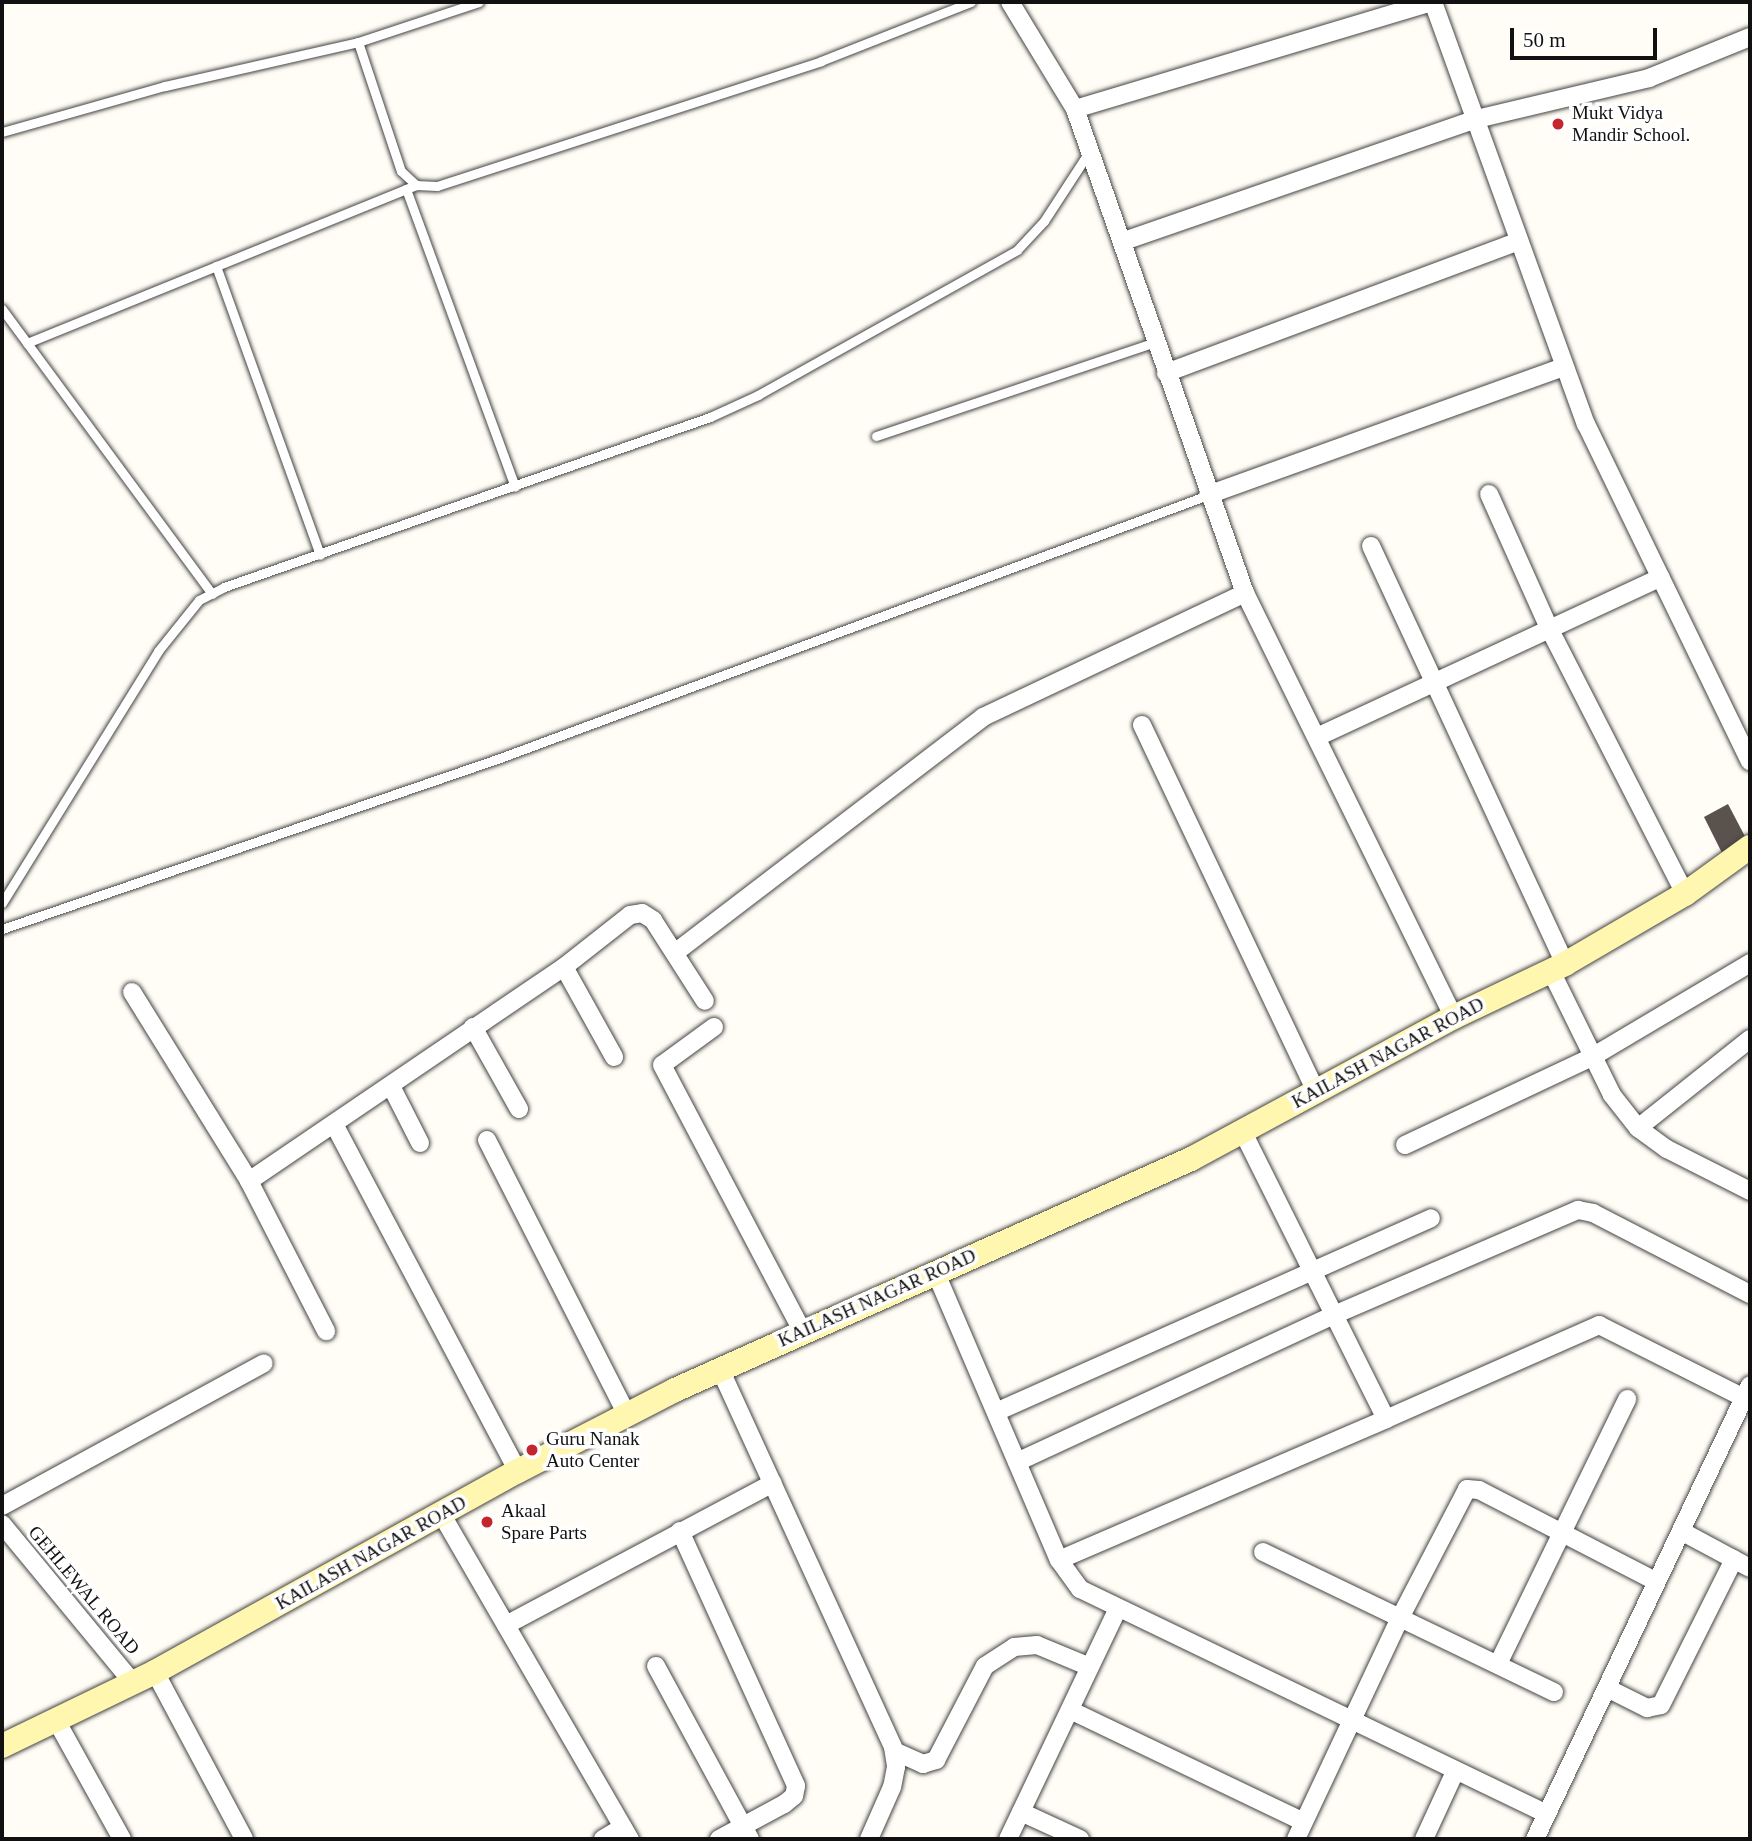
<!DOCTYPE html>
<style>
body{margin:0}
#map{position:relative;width:1752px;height:1841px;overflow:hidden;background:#fffdf5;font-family:Georgia,serif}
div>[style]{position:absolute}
.building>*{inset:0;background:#5a524d}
.roads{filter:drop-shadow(0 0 2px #444) drop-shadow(0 0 2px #444)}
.lane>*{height:9px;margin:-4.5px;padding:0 4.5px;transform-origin:4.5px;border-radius:4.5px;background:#fff}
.street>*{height:18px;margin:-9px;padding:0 9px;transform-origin:9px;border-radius:9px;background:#fff}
.secondary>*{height:24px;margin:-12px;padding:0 12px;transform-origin:12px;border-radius:12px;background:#fff6b0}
.dots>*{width:19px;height:19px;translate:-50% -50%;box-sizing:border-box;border:4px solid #fff;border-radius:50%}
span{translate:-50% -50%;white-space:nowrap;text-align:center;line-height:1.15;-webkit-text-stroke:7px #fff;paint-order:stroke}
.poi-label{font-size:19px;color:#111}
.left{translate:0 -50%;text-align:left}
.street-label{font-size:19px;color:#111}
.frame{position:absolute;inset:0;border:4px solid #111;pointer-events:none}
.scale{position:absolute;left:1510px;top:28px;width:147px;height:32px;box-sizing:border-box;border:4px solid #111;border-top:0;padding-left:9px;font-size:21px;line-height:24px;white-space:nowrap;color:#111;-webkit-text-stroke:5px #fff;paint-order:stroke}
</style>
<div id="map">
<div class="building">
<i style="clip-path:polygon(1728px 804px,1750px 846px,1731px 871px,1704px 817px)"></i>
</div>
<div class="roads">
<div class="lane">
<i style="left:358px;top:42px;width:136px;rotate:71.6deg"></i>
<i style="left:401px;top:171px;width:21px;rotate:43deg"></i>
<i style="left:416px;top:185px;width:21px;rotate:3deg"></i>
<i style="left:437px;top:186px;width:404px;rotate:-18deg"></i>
<i style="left:821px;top:61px;width:161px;rotate:-21.5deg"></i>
<i style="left:2px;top:132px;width:169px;rotate:-15.8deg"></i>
<i style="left:165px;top:86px;width:198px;rotate:-12.8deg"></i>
<i style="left:358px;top:42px;width:127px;rotate:-18.3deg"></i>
<i style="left:406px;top:189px;width:317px;rotate:69.9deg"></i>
<i style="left:216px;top:266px;width:307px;rotate:70.2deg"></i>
<i style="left:2px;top:309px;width:354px;rotate:53.6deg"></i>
<i style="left:27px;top:343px;width:420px;rotate:-22.1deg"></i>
<i style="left:876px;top:436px;width:295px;rotate:-18.6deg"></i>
<i style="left:2px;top:903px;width:296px;rotate:-58.2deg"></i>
<i style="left:158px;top:651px;width:65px;rotate:-51.2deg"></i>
<i style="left:199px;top:600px;width:28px;rotate:-27deg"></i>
<i style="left:224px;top:587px;width:515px;rotate:-19.28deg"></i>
<i style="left:710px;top:417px;width:53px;rotate:-24.6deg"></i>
<i style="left:758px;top:395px;width:297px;rotate:-29.2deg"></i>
<i style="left:1017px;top:250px;width:40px;rotate:-47deg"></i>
<i style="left:1044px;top:221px;width:82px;rotate:-56.9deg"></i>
<i style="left:2px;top:929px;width:527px;rotate:-18.95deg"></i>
<i style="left:500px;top:758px;width:755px;rotate:-20.38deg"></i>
</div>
<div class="street">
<i style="left:1010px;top:2px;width:125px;rotate:58.7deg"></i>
<i style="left:1075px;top:109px;width:513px;rotate:70.65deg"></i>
<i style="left:1245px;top:593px;width:473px;rotate:63.8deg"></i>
<i style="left:1433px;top:2px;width:449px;rotate:70.1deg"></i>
<i style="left:1586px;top:424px;width:375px;rotate:64.1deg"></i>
<i style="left:1075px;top:109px;width:373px;rotate:-16.7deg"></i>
<i style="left:1124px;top:241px;width:373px;rotate:-19.1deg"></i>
<i style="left:1477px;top:119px;width:177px;rotate:-13.4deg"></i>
<i style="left:1649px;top:78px;width:109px;rotate:-22.1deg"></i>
<i style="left:1166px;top:373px;width:377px;rotate:-20.5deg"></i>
<i style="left:1489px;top:494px;width:147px;rotate:65.9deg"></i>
<i style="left:1549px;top:628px;width:299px;rotate:62.9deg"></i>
<i style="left:1208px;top:495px;width:377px;rotate:-19.8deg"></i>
<i style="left:1371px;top:546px;width:461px;rotate:65.1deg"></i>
<i style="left:1142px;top:725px;width:406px;rotate:64.6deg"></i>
<i style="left:1317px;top:737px;width:379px;rotate:-24.9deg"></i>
<i style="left:676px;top:952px;width:387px;rotate:-37.4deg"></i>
<i style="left:983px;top:717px;width:290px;rotate:-25.3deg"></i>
<i style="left:564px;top:967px;width:103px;rotate:60.9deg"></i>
<i style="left:1551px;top:971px;width:138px;rotate:63.8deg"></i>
<i style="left:1612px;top:1095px;width:42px;rotate:51.8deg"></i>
<i style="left:1638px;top:1128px;width:36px;rotate:36deg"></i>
<i style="left:1667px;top:1149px;width:93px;rotate:26.8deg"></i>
<i style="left:132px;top:992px;width:222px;rotate:58.2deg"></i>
<i style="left:249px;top:1181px;width:169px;rotate:62.8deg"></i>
<i style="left:473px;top:1027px;width:94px;rotate:60.7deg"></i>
<i style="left:714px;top:1027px;width:64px;rotate:143.8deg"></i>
<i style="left:662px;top:1065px;width:300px;rotate:62.2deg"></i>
<i style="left:391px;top:1086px;width:64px;rotate:63deg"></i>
<i style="left:335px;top:1126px;width:391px;rotate:62.1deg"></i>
<i style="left:1638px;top:1128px;width:143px;rotate:-38.5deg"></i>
<i style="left:487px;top:1140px;width:309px;rotate:63deg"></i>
<i style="left:1405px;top:1145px;width:207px;rotate:-25.2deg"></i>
<i style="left:1592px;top:1057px;width:184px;rotate:-30.7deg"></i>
<i style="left:249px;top:1181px;width:381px;rotate:-34.2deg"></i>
<i style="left:564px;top:967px;width:84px;rotate:-38.2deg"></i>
<i style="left:630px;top:915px;width:12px;rotate:-9deg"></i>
<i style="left:642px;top:913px;width:13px;rotate:32deg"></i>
<i style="left:653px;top:920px;width:96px;rotate:57.3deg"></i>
<i style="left:935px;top:1271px;width:314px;rotate:66.8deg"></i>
<i style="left:1059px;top:1560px;width:36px;rotate:54deg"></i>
<i style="left:1080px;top:1589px;width:518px;rotate:25.72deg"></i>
<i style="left:720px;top:1369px;width:416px;rotate:65.4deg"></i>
<i style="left:893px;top:1747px;width:20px;rotate:81deg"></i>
<i style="left:896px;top:1767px;width:20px;rotate:101deg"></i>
<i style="left:892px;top:1787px;width:57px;rotate:113.9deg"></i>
<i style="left:996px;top:1412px;width:476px;rotate:-24deg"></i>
<i style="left:1386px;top:1419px;width:233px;rotate:-23.8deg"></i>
<i style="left:1599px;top:1325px;width:162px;rotate:26.7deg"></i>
<i style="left:1017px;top:1462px;width:349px;rotate:-24.9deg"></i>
<i style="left:1334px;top:1315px;width:266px;rotate:-23.3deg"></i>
<i style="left:1578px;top:1210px;width:15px;rotate:11deg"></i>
<i style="left:1593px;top:1213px;width:177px;rotate:27.3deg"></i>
<i style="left:2px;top:1506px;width:298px;rotate:-28.6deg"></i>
<i style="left:442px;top:1515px;width:375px;rotate:59.9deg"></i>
<i style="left:2px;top:1524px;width:206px;rotate:50.5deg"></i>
<i style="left:680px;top:1531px;width:280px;rotate:65.5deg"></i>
<i style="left:796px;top:1786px;width:10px;rotate:101deg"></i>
<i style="left:794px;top:1796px;width:13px;rotate:141deg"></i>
<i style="left:784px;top:1804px;width:74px;rotate:151.7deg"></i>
<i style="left:1681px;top:1531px;width:78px;rotate:28.2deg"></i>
<i style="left:1263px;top:1552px;width:323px;rotate:25.7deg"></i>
<i style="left:1059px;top:1560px;width:356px;rotate:-23.3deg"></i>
<i style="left:1386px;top:1419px;width:321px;rotate:-116.5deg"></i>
<i style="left:506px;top:1625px;width:302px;rotate:-28deg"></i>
<i style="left:1498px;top:1664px;width:295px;rotate:-64deg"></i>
<i style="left:656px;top:1666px;width:197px;rotate:61.5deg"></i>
<i style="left:155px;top:1672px;width:189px;rotate:61.9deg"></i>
<i style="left:1607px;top:1688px;width:45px;rotate:26.6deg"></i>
<i style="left:1647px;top:1708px;width:14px;rotate:-12deg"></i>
<i style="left:1661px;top:1705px;width:163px;rotate:-63.4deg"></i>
<i style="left:1070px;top:1710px;width:259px;rotate:25.6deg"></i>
<i style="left:56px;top:1720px;width:136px;rotate:61deg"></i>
<i style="left:894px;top:1751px;width:32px;rotate:24deg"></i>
<i style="left:923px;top:1764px;width:14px;rotate:-17deg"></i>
<i style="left:936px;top:1760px;width:106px;rotate:-62.5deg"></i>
<i style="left:985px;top:1666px;width:35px;rotate:-33deg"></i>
<i style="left:1014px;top:1647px;width:23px;rotate:-5deg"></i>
<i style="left:1037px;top:1645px;width:57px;rotate:22.5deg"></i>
<i style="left:1021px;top:1812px;width:65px;rotate:24.6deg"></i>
<i style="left:603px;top:1839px;width:23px;rotate:-31deg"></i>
<i style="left:1008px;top:1839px;width:254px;rotate:-64.5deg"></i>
<i style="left:1296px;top:1839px;width:246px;rotate:-64.8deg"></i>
<i style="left:1401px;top:1616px;width:143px;rotate:-62.5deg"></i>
<i style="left:1467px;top:1489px;width:12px;rotate:5deg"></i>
<i style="left:1479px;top:1490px;width:200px;rotate:27.3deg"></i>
<i style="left:1424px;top:1839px;width:74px;rotate:-65.2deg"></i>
<i style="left:1535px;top:1839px;width:502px;rotate:-64.66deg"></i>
</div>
<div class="secondary">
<i style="left:2px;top:1746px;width:170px;rotate:-25.8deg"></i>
<i style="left:155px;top:1672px;width:415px;rotate:-29deg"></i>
<i style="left:518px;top:1471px;width:177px;rotate:-27.3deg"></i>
<i style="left:675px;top:1390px;width:565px;rotate:-24.12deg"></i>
<i style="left:1191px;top:1159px;width:299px;rotate:-28.4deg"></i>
<i style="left:1454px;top:1017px;width:123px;rotate:-25.5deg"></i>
<i style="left:1565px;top:964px;width:139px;rotate:-30.3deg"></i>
<i style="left:1685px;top:894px;width:80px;rotate:-35.9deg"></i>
</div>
</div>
<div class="dots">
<i style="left:1558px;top:124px;background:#c4262e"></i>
<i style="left:532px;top:1450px;background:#c4262e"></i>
<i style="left:487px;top:1522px;background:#c4262e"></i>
</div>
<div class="poi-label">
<span class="left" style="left:1572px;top:124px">Mukt Vidya<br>Mandir School.</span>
<span class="left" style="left:546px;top:1450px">Guru Nanak<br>Auto Center</span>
<span class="left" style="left:501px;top:1522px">Akaal<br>Spare Parts</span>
</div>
<div class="street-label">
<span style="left:1388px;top:1053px;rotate:-28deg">KAILASH NAGAR ROAD</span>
<span style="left:877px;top:1298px;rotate:-24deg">KAILASH NAGAR ROAD</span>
<span style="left:371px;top:1553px;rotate:-29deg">KAILASH NAGAR ROAD</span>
<span style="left:84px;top:1590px;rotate:50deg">GEHLEWAL ROAD</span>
</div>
<div class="frame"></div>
<div class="scale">50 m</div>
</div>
